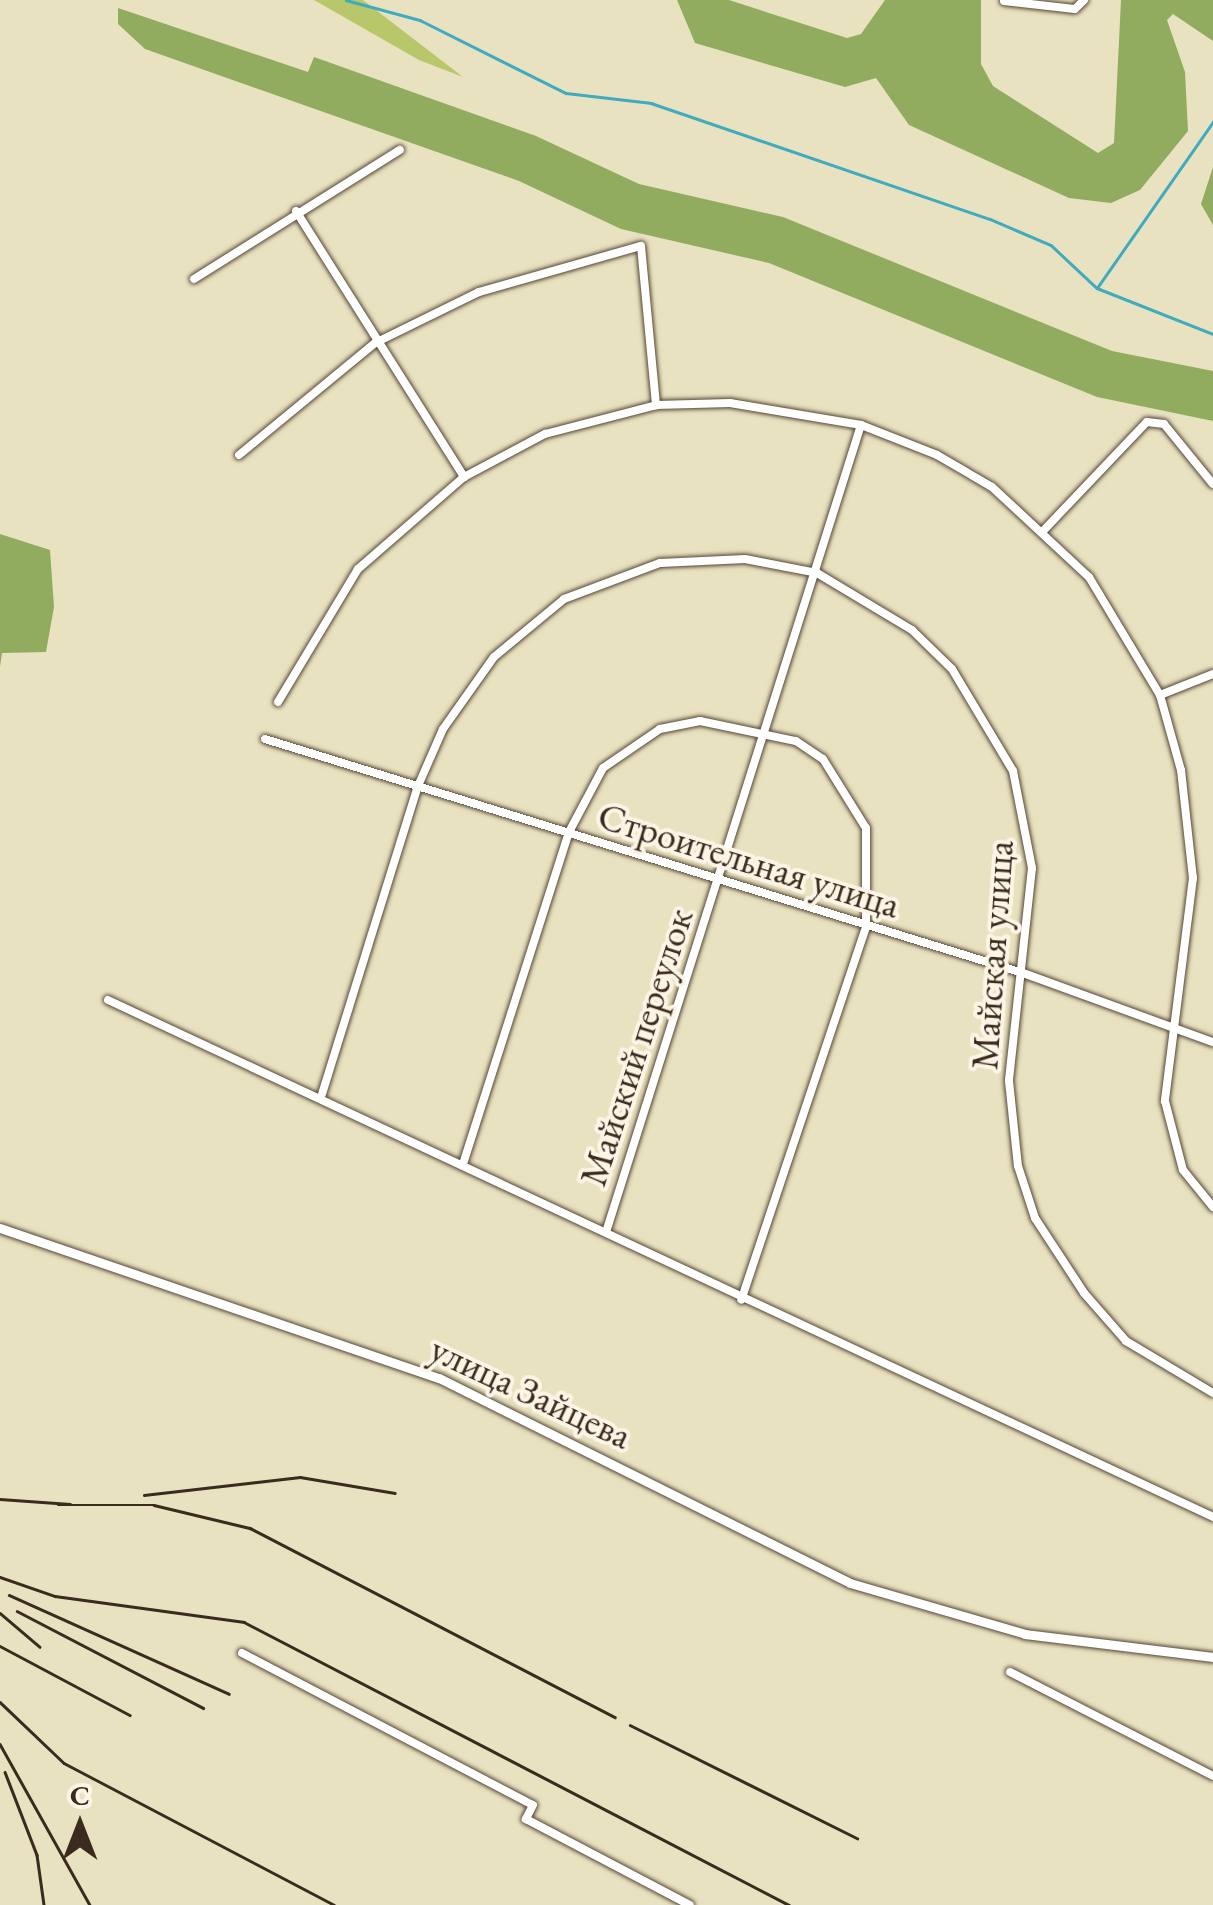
<!DOCTYPE html>
<meta charset="utf-8">
<style>
body{margin:0}
#map{position:relative;width:1213px;height:1905px;overflow:hidden;background:#e9e2c0;font-family:"EB Garamond",serif}
div>[style]{position:absolute}
.green>*{inset:0;background:#b7c76a}
.forest>*{inset:0;background:#91ac5e}
.stream>*{height:2.5px;margin:-1.25px;padding:0 1.25px;transform-origin:1.25px;border-radius:1.25px;background:#40aabf}
.roads{filter:drop-shadow(0 0 2px #554636) drop-shadow(0 0 2px #554636)}
.minor>*{height:8px;margin:-4px;padding:0 4px;transform-origin:4px;border-radius:4px;background:#fff}
.tertiary>*{height:9px;margin:-4.5px;padding:0 4.5px;transform-origin:4.5px;border-radius:4.5px;background:#fff}
.rail>*{height:2.5px;margin:-1.25px;padding:0 1.25px;transform-origin:1.25px;border-radius:1.25px;background:#3b2a1e}
span{translate:-50% -50%;white-space:nowrap;text-align:center;line-height:1.15;-webkit-text-stroke:8px #fcf5e5;paint-order:stroke}
.street-label{font-size:38px;color:#3b2a1e}
.north{position:absolute;left:30px;top:1775px;width:100px;height:100px;-webkit-text-stroke:8px #fcf5e5;paint-order:stroke;rotate:0deg;font-size:28px;font-weight:700;line-height:40px;text-align:center;color:#3b2a1e}
.north::after{content:'';display:block;margin:auto;width:35px;height:45px;background:#3b2a1e;clip-path:polygon(50% 0,100% 100%,50% 72%,0 100%)}
</style>
<div id="map">
<div class="green">
<i style="clip-path:polygon(314px 0,363px 0,463px 77px,419px 60px)"></i>
</div>
<div class="forest">
<i style="clip-path:polygon(677px 0,729px 0,847px 38px,861px 34px,885px 0,981px 0,981px 64px,993px 86px,1098px 153px,1114px 143px,1121px 0,1213px 0,1213px 41px,1173px 14px,1167px 20px,1185px 72px,1188px 131px,1140px 190px,1111px 203px,1069px 198px,909px 125px,876px 78px,845px 87px,695px 43px)"></i>
<i style="clip-path:polygon(118px 8px,308px 72px,314px 57px,536px 136px,639px 184px,783px 217px,1112px 351px,1213px 371px,1213px 421px,1097px 397px,769px 263px,621px 229px,519px 181px,145px 49px,118px 24px)"></i>
<i style="clip-path:polygon(1213px 167px,1213px 225px,1201px 204px)"></i>
<i style="clip-path:polygon(0 534px,50px 550px,54px 607px,46px 652px,2px 653px,0 667px)"></i>
</div>
<div class="stream">
<i style="left:346px;top:0;width:77px;rotate:15.1deg"></i>
<i style="left:420px;top:20px;width:163px;rotate:26.6deg"></i>
<i style="left:566px;top:93px;width:86px;rotate:6.7deg"></i>
<i style="left:651px;top:103px;width:358px;rotate:18.9deg"></i>
<i style="left:990px;top:219px;width:66px;rotate:23.1deg"></i>
<i style="left:1051px;top:245px;width:63px;rotate:43.1deg"></i>
<i style="left:1097px;top:288px;width:125px;rotate:21.6deg"></i>
<i style="left:1097px;top:288px;width:203px;rotate:-55.1deg"></i>
</div>
<div class="roads">
<div class="minor">
<i style="left:1004px;top:1px;width:71px;rotate:6.4deg"></i>
<i style="left:1075px;top:9px;width:13px;rotate:-45deg"></i>
<i style="left:296px;top:211px;width:315px;rotate:57.7deg"></i>
<i style="left:194px;top:279px;width:243px;rotate:-32.1deg"></i>
<i style="left:239px;top:455px;width:176px;rotate:-39.5deg"></i>
<i style="left:375px;top:343px;width:116px;rotate:-26.1deg"></i>
<i style="left:479px;top:292px;width:168px;rotate:-15.9deg"></i>
<i style="left:641px;top:246px;width:160px;rotate:84.6deg"></i>
<i style="left:1044px;top:530px;width:149px;rotate:-46.4deg"></i>
<i style="left:1147px;top:422px;width:17px;rotate:7deg"></i>
<i style="left:1164px;top:424px;width:77px;rotate:50.8deg"></i>
<i style="left:1160px;top:695px;width:57px;rotate:-21.6deg"></i>
<i style="left:278px;top:702px;width:155px;rotate:-59deg"></i>
<i style="left:358px;top:569px;width:140px;rotate:-41deg"></i>
<i style="left:464px;top:477px;width:92px;rotate:-28deg"></i>
<i style="left:545px;top:434px;width:115px;rotate:-14.6deg"></i>
<i style="left:656px;top:405px;width:74px;rotate:-1.5deg"></i>
<i style="left:730px;top:403px;width:133px;rotate:9.5deg"></i>
<i style="left:861px;top:425px;width:82px;rotate:21.5deg"></i>
<i style="left:937px;top:455px;width:64px;rotate:30.2deg"></i>
<i style="left:992px;top:487px;width:132px;rotate:42.9deg"></i>
<i style="left:1089px;top:577px;width:138px;rotate:59deg"></i>
<i style="left:1160px;top:695px;width:78px;rotate:74.4deg"></i>
<i style="left:1181px;top:770px;width:109px;rotate:83.7deg"></i>
<i style="left:1193px;top:878px;width:225px;rotate:97.2deg"></i>
<i style="left:1165px;top:1101px;width:71px;rotate:75.4deg"></i>
<i style="left:1183px;top:1170px;width:48px;rotate:51deg"></i>
<i style="left:265px;top:739px;width:793px;rotate:17.16deg"></i>
<i style="left:1023px;top:973px;width:202px;rotate:20deg"></i>
<i style="left:108px;top:1000px;width:1220px;rotate:25.07deg"></i>
<i style="left:322px;top:1094px;width:323px;rotate:-72.7deg"></i>
<i style="left:418px;top:786px;width:62px;rotate:-66.3deg"></i>
<i style="left:443px;top:729px;width:88px;rotate:-54.7deg"></i>
<i style="left:494px;top:657px;width:91px;rotate:-39.6deg"></i>
<i style="left:564px;top:599px;width:103px;rotate:-20.6deg"></i>
<i style="left:660px;top:563px;width:85px;rotate:-2.7deg"></i>
<i style="left:745px;top:559px;width:73px;rotate:11deg"></i>
<i style="left:817px;top:573px;width:111px;rotate:31deg"></i>
<i style="left:912px;top:630px;width:56px;rotate:44.3deg"></i>
<i style="left:952px;top:669px;width:119px;rotate:59.1deg"></i>
<i style="left:1013px;top:771px;width:99px;rotate:78.9deg"></i>
<i style="left:1032px;top:868px;width:214px;rotate:96.2deg"></i>
<i style="left:1009px;top:1081px;width:85px;rotate:84deg"></i>
<i style="left:1018px;top:1166px;width:55px;rotate:71.9deg"></i>
<i style="left:1035px;top:1218px;width:90px;rotate:56.8deg"></i>
<i style="left:1084px;top:1293px;width:64px;rotate:48.8deg"></i>
<i style="left:1126px;top:1341px;width:101px;rotate:30.9deg"></i>
<i style="left:464px;top:1161px;width:345px;rotate:-72.3deg"></i>
<i style="left:569px;top:832px;width:72px;rotate:-62deg"></i>
<i style="left:603px;top:768px;width:69px;rotate:-34.4deg"></i>
<i style="left:660px;top:729px;width:41px;rotate:-11.3deg"></i>
<i style="left:700px;top:721px;width:98px;rotate:11.8deg"></i>
<i style="left:796px;top:741px;width:32px;rotate:34deg"></i>
<i style="left:823px;top:759px;width:81px;rotate:58.1deg"></i>
<i style="left:866px;top:828px;width:99px;rotate:90deg"></i>
<i style="left:866px;top:927px;width:393px;rotate:108.5deg"></i>
<i style="left:607px;top:1229px;width:843px;rotate:-72.47deg"></i>
<i style="left:242px;top:1653px;width:328px;rotate:27.6deg"></i>
<i style="left:533px;top:1805px;width:16px;rotate:117deg"></i>
<i style="left:526px;top:1819px;width:185px;rotate:27.7deg"></i>
<i style="left:1010px;top:1672px;width:228px;rotate:27.1deg"></i>
</div>
<div class="tertiary">
<i style="left:0;top:1228px;width:464px;rotate:18.9deg"></i>
<i style="left:439px;top:1378px;width:459px;rotate:26.5deg"></i>
<i style="left:850px;top:1583px;width:182px;rotate:16.2deg"></i>
<i style="left:1025px;top:1634px;width:189px;rotate:7deg"></i>
</div>
</div>
<div class="rail">
<i style="left:144px;top:1495px;width:157px;rotate:-6.6deg"></i>
<i style="left:300px;top:1477px;width:96px;rotate:9.6deg"></i>
<i style="left:0;top:1499px;width:70px;rotate:4.1deg"></i>
<i style="left:58px;top:1505px;width:96px"></i>
<i style="left:154px;top:1505px;width:99px;rotate:13.5deg"></i>
<i style="left:250px;top:1528px;width:411px;rotate:27.4deg"></i>
<i style="left:0;top:1577px;width:58px;rotate:19.1deg"></i>
<i style="left:55px;top:1596px;width:191px;rotate:7.8deg"></i>
<i style="left:244px;top:1622px;width:614px;rotate:27.44deg"></i>
<i style="left:9px;top:1595px;width:241px;rotate:24.2deg"></i>
<i style="left:17px;top:1611px;width:210px;rotate:27.5deg"></i>
<i style="left:0;top:1613px;width:52px;rotate:40.4deg"></i>
<i style="left:0;top:1646px;width:147px;rotate:28deg"></i>
<i style="left:0;top:1702px;width:88px;rotate:43.6deg"></i>
<i style="left:64px;top:1763px;width:305px;rotate:27.7deg"></i>
<i style="left:630px;top:1725px;width:254px;rotate:26.5deg"></i>
<i style="left:0;top:1744px;width:184px;rotate:60.8deg"></i>
<i style="left:5px;top:1772px;width:89px;rotate:68.9deg"></i>
<i style="left:37px;top:1855px;width:50px;rotate:82deg"></i>
</div>
<div class="street-label">
<span style="left:749px;top:860px;rotate:17deg">Строительная улица</span>
<span style="left:992px;top:955px;rotate:-86deg">Майская улица</span>
<span style="left:636px;top:1047px;rotate:-72deg">Майский переулок</span>
<span style="left:531px;top:1392px;rotate:25deg">улица Зайцева</span>
</div>
<div class="north">С</div>
</div>
